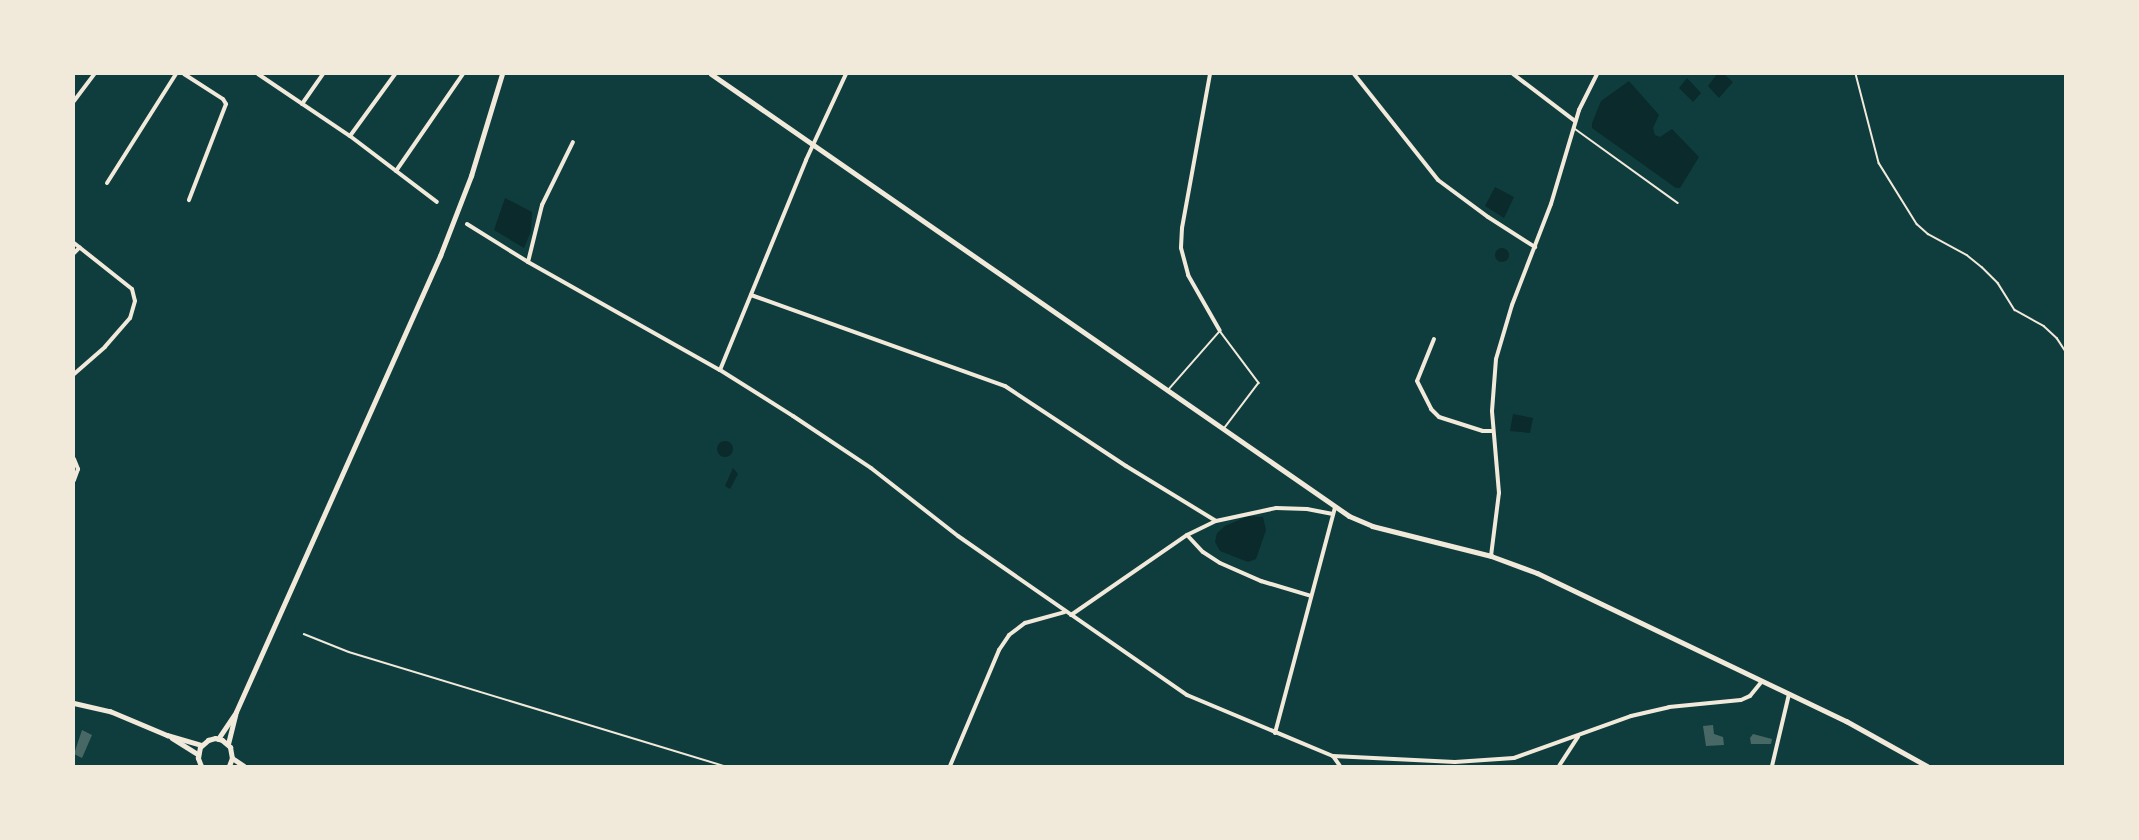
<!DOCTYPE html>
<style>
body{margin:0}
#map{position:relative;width:2139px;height:840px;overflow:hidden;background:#0f3d3e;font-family:Spectral,serif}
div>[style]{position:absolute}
.water>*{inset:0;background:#0a2a2b}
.round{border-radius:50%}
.building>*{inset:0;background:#486865}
.path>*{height:1.5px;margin:-0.75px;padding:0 0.75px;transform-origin:0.75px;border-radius:0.75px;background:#f1e9da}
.service>*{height:1.5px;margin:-0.75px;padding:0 0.75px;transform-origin:0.75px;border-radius:0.75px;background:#f1e9da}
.minor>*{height:4px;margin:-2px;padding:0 2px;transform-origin:2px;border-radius:2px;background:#f1e9da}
.tertiary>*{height:4.5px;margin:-2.25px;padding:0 2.25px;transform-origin:2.25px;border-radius:2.25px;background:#f1e9da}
.secondary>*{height:4.5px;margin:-2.25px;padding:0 2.25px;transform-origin:2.25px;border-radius:2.25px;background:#f1e9da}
.primary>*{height:5px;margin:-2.5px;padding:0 2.5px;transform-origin:2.5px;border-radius:2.5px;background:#f1e9da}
span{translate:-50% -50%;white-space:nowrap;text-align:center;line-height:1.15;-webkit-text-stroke:6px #f1e9da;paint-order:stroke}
.frame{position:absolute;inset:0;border:75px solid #f1e9da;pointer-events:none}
</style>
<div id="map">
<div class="water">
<i style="clip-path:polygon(1717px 74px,1724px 74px,1733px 82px,1719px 98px,1708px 86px)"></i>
<i style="clip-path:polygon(1687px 78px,1701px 93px,1693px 102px,1679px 88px)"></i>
<i style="clip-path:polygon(1629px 81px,1659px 115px,1653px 128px,1655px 135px,1660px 137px,1672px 129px,1699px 157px,1680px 188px,1676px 188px,1592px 128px,1592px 123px,1601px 101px)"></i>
<i style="clip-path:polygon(1495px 187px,1514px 197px,1504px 218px,1485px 206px)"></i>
<i style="clip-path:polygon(505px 198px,532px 212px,531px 231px,524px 248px,494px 230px)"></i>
<i class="round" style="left:1495px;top:248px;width:14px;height:14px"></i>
<i style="clip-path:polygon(1513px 414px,1533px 418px,1530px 433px,1510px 431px)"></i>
<i class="round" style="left:717px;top:441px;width:16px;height:16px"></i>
<i style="clip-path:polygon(733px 468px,738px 474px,730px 489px,725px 486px)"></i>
<i style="clip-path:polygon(1248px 516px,1263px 517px,1266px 530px,1256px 559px,1248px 562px,1220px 551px,1215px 542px,1217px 533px,1225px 526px)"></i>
</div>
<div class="building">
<i style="clip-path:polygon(1713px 725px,1714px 734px,1723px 737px,1724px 745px,1706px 746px,1703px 726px)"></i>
<i style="clip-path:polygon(82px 730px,92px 735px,82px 758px,74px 754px)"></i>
<i style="clip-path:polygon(1753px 734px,1772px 739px,1771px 744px,1751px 744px,1750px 738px)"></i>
</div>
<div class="path">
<i style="left:1856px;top:74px;width:92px;rotate:75.5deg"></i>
<i style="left:1879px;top:163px;width:72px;rotate:58.1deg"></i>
<i style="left:1917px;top:224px;width:15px;rotate:42deg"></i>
<i style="left:1928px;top:234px;width:44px;rotate:28.3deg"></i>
<i style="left:1967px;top:255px;width:19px;rotate:39deg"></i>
<i style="left:1982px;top:267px;width:23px;rotate:45deg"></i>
<i style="left:1998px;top:283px;width:32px;rotate:58deg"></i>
<i style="left:2015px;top:310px;width:33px;rotate:29deg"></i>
<i style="left:2044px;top:326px;width:18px;rotate:43deg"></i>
<i style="left:2057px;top:338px;width:17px;rotate:57deg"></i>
<i style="left:304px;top:634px;width:48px;rotate:21.8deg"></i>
<i style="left:349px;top:652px;width:393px;rotate:16.9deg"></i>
</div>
<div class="service">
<i style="left:1574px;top:128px;width:128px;rotate:35.8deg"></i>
<i style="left:1169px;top:389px;width:77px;rotate:-48.7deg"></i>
<i style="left:1220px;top:331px;width:65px;rotate:53.1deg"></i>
<i style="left:1259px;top:383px;width:56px;rotate:127.1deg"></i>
</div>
<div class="minor">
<i style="left:184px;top:74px;width:46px;rotate:32.7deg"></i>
<i style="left:223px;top:99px;width:6px;rotate:59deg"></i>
<i style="left:226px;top:104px;width:103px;rotate:111.1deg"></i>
<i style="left:258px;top:74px;width:111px;rotate:34deg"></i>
<i style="left:350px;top:136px;width:109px;rotate:37.2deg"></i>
<i style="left:1210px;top:74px;width:157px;rotate:100.3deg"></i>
<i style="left:1182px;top:228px;width:20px;rotate:93deg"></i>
<i style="left:1181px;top:248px;width:28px;rotate:75deg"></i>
<i style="left:1188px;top:275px;width:64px;rotate:60.3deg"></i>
<i style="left:1354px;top:74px;width:135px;rotate:51.6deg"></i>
<i style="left:1438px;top:180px;width:62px;rotate:36.5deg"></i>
<i style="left:1488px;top:217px;width:56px;rotate:32.6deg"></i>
<i style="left:1513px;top:74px;width:78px;rotate:37.2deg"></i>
<i style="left:74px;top:101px;width:34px;rotate:-53deg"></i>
<i style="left:302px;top:104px;width:37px;rotate:-55deg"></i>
<i style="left:350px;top:136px;width:77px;rotate:-54deg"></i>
<i style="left:396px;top:171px;width:118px;rotate:-55.4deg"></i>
<i style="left:107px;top:183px;width:129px;rotate:-57.7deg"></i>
<i style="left:467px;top:224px;width:72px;rotate:31.9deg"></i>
<i style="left:528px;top:262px;width:220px;rotate:29.4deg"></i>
<i style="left:720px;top:370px;width:86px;rotate:32.2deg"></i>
<i style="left:793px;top:416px;width:94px;rotate:33.7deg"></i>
<i style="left:871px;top:468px;width:110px;rotate:38deg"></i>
<i style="left:958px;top:536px;width:279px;rotate:34.8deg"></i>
<i style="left:1187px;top:695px;width:158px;rotate:22.7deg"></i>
<i style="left:1333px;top:756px;width:122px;rotate:2.8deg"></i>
<i style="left:1455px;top:762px;width:59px;rotate:-3.9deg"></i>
<i style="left:1514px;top:758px;width:124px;rotate:-19.7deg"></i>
<i style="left:1631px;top:716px;width:39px;rotate:-13deg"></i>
<i style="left:1669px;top:707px;width:72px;rotate:-5.6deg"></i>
<i style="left:1741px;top:700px;width:10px;rotate:-24deg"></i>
<i style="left:1750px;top:696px;width:19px;rotate:-51deg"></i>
<i style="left:74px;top:243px;width:74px;rotate:38.4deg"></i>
<i style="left:132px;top:289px;width:12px;rotate:76deg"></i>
<i style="left:135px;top:301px;width:18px;rotate:106deg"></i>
<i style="left:130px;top:318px;width:38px;rotate:131deg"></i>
<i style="left:105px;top:347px;width:41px;rotate:138.9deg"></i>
<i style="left:74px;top:253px;width:8px;rotate:-45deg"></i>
<i style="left:528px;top:262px;width:59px;rotate:-76.2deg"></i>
<i style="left:542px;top:205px;width:70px;rotate:-63.8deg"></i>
<i style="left:751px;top:295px;width:270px;rotate:19.7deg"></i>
<i style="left:1005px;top:386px;width:145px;rotate:33.5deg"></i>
<i style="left:1126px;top:466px;width:105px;rotate:31.4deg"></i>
<i style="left:1434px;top:339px;width:45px;rotate:112deg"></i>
<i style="left:1417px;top:381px;width:31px;rotate:63deg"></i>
<i style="left:1431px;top:409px;width:11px;rotate:45deg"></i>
<i style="left:1439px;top:417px;width:46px;rotate:17.7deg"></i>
<i style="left:1483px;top:431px;width:10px"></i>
<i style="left:720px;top:370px;width:227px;rotate:-67.7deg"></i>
<i style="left:806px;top:160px;width:95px;rotate:-65.1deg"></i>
<i style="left:74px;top:459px;width:11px;rotate:68deg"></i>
<i style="left:78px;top:469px;width:12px;rotate:110deg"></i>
<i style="left:1187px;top:535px;width:23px;rotate:47deg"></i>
<i style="left:1203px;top:552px;width:20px;rotate:33deg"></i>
<i style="left:1220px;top:563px;width:45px;rotate:23.7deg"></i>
<i style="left:1261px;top:581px;width:52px;rotate:16.7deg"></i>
<i style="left:1491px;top:556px;width:64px;rotate:-82.8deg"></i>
<i style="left:1499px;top:493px;width:82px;rotate:-94.9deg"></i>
<i style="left:1492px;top:411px;width:52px;rotate:-85.6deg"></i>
<i style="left:1496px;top:359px;width:56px;rotate:-73.5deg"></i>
<i style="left:1512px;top:305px;width:108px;rotate:-68.9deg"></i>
<i style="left:1551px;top:204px;width:98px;rotate:-73.4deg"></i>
<i style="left:1579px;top:110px;width:40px;rotate:-63.4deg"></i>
<i style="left:1071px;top:615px;width:141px;rotate:-34.6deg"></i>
<i style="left:1187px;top:535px;width:32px;rotate:-26deg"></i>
<i style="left:1216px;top:521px;width:61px;rotate:-12.2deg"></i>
<i style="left:1276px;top:508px;width:31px;rotate:2deg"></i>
<i style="left:1307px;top:509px;width:25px;rotate:11deg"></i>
<i style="left:1275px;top:733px;width:234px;rotate:-75.1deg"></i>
<i style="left:1333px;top:756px;width:12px;rotate:55deg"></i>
<i style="left:950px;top:766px;width:126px;rotate:-67.1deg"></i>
<i style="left:999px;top:650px;width:18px;rotate:-56deg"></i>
<i style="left:1009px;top:635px;width:20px;rotate:-37deg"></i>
<i style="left:1025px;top:623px;width:41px;rotate:-15.4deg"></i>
<i style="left:1559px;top:766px;width:35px;rotate:-57deg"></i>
<i style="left:1772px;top:766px;width:74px;rotate:-76.7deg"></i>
</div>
<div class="tertiary">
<i style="left:74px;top:703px;width:37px;rotate:13deg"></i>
<i style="left:110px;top:711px;width:62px;rotate:22.8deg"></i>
<i style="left:167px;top:735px;width:36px;rotate:16deg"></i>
<i style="left:172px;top:738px;width:31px;rotate:32deg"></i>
</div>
<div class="secondary">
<i style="left:218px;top:739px;width:32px;rotate:-56deg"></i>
<i style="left:236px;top:712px;width:500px;rotate:-65.9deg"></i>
<i style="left:440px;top:256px;width:86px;rotate:-68.8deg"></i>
<i style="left:471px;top:176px;width:107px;rotate:-73.1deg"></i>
<i style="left:228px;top:744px;width:30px;rotate:-76deg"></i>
</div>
<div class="primary">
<i style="left:711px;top:74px;width:776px;rotate:34.71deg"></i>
<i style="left:1349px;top:516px;width:25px;rotate:23deg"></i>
<i style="left:1372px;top:526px;width:123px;rotate:14.1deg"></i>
<i style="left:1491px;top:556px;width:49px;rotate:20.3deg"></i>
<i style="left:1537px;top:573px;width:343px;rotate:25.6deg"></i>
<i style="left:1846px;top:721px;width:93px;rotate:29.1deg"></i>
<i style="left:232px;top:758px;width:14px;rotate:34deg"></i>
<i style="left:201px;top:766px;width:9px;rotate:-111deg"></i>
<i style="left:198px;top:758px;width:11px;rotate:-80deg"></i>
<i style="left:200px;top:747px;width:11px;rotate:-41deg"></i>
<i style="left:208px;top:740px;width:7px;rotate:-16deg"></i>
<i style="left:215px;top:738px;width:7px;rotate:16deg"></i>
<i style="left:222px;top:740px;width:11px;rotate:41deg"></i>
<i style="left:230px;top:747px;width:11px;rotate:80deg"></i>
<i style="left:232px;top:758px;width:9px;rotate:111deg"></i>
</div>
<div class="frame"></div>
</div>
